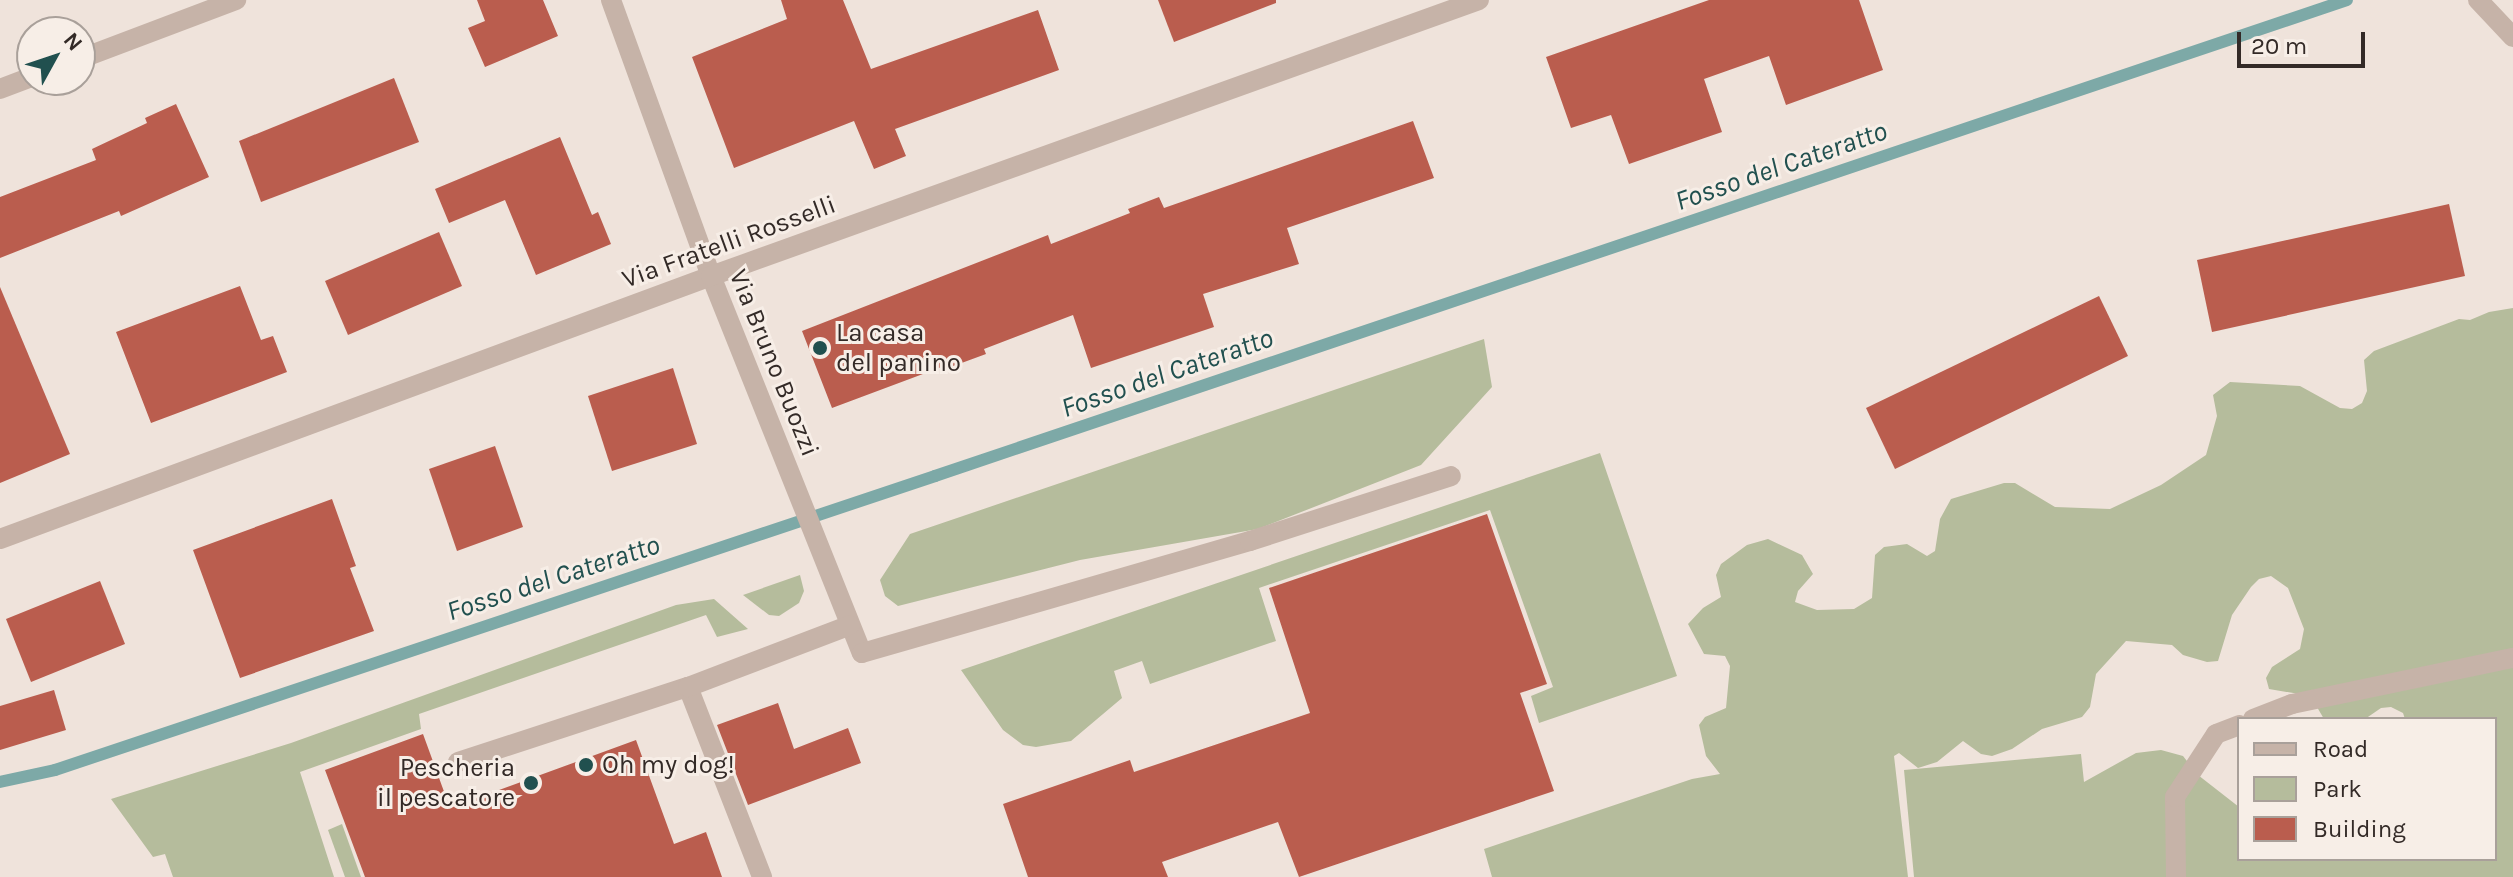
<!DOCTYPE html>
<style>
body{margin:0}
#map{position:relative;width:2513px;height:877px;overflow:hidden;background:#efe3db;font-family:Karla,sans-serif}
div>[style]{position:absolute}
.green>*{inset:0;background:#b5bc9c}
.stream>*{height:12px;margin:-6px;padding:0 6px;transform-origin:6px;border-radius:6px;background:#7da9a7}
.building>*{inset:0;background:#ba5d4e}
.minor>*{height:20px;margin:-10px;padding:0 10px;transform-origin:10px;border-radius:10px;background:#c6b3a8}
.dots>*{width:22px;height:22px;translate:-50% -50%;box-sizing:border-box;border:4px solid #f7eee7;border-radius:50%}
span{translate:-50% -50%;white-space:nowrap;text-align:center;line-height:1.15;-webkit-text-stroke:6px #f7eee7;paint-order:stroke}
.street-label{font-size:26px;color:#332a27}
.poi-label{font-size:26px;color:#332a27}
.left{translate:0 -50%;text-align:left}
.right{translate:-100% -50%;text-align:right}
.water-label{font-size:28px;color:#21504f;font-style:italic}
.legend{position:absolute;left:2237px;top:717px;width:260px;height:144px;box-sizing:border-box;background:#f7eee7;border:2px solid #a9a09a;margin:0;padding:10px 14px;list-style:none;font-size:24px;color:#332a27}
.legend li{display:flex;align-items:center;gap:16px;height:40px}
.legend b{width:40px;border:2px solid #a9a09a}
.north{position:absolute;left:16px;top:16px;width:80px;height:80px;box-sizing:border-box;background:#f7eee7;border:2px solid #a9a09a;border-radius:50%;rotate:50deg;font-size:22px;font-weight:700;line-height:32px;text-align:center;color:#332a27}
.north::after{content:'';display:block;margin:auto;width:28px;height:36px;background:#21504f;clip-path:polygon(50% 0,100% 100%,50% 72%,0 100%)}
.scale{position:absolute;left:2237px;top:32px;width:128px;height:36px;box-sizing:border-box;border:4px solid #332a27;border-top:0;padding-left:10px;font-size:24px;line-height:28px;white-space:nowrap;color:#332a27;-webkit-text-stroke:6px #f7eee7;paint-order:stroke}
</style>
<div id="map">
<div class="green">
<i style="clip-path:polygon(2513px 308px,2513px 877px,1914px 877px,1904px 770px,2081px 754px,2084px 782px,2136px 753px,2161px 750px,2183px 756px,2198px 775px,2239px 807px,2239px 859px,2495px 859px,2495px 719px,2405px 719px,2403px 713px,2391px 707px,2381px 708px,2365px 719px,2324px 719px,2317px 707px,2323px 698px,2269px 689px,2266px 678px,2272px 667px,2300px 649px,2304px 629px,2288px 588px,2271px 576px,2259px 579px,2251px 587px,2232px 615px,2218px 661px,2207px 662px,2183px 655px,2172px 645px,2126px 641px,2096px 674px,2090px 707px,2082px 717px,2042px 729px,2012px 749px,1992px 756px,1981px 754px,1963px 741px,1937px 762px,1918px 768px,1899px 753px,1894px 756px,1908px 877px,1492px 877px,1484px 849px,1692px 779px,1720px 774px,1706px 756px,1699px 725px,1705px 717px,1726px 708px,1730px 666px,1725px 656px,1704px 654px,1688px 624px,1703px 608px,1721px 597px,1716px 575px,1721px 564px,1747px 545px,1768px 539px,1802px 555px,1813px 574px,1798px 591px,1795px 602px,1817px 610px,1854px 609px,1872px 598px,1875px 555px,1884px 547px,1907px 544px,1927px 556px,1935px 551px,1940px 519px,1951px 499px,2004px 483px,2015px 483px,2055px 507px,2110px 509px,2161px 485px,2206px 455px,2217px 416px,2213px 395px,2230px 382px,2300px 386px,2340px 408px,2352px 409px,2362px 403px,2367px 391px,2364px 360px,2374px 351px,2459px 319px,2470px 320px,2489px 312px)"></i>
<i style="clip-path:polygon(1484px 339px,1492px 387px,1421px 465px,1258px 529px,1080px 560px,898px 606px,885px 596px,880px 580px,910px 534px)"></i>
<i style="clip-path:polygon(1600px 453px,1677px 676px,1539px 723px,1531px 696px,1553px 687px,1490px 510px,1259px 588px,1276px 641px,1150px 684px,1142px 661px,1114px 671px,1122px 698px,1071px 741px,1036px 747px,1023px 745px,1003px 730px,961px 670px)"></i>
<i style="clip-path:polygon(800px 575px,804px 591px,799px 603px,779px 616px,769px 615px,743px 595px)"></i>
<i style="clip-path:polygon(714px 599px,748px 629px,717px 637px,706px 615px,419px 714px,421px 729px,300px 772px,334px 877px,173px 877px,165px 854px,153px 857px,111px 799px,291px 743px,676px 605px)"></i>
<i style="clip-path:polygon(342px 824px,361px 877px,345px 877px,328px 830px)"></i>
</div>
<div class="stream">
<i style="left:0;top:782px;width:56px;rotate:-12.3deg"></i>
<i style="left:55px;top:770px;width:928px;rotate:-18.47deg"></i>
<i style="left:935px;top:476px;width:1490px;rotate:-18.63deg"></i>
</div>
<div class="building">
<i style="clip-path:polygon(477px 0,543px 0,558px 36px,485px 67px,468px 28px,485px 21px)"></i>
<i style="clip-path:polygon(781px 0,843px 0,871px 69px,1038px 10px,1059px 70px,895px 129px,906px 156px,874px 169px,854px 121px,734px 168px,692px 57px,787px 19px)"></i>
<i style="clip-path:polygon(1158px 0,1276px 0,1276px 3px,1174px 42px)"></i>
<i style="clip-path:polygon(1709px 0,1859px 0,1883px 70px,1786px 105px,1769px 56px,1704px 79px,1722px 132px,1629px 164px,1611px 115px,1571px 128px,1546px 57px)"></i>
<i style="clip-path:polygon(394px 78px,419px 142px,261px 202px,239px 141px)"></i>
<i style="clip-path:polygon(176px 104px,209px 177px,121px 216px,119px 211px,0 258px,0 197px,96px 160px,92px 149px,147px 123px,145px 118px)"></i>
<i style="clip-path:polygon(1413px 121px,1434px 178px,1287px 228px,1299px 264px,1203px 294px,1214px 327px,1091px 368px,1073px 315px,984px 349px,986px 354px,948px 368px,947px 365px,832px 408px,802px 331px,1048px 235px,1051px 244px,1130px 213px,1128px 209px,1159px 197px,1164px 208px)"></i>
<i style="clip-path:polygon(560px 137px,592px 215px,598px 212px,611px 244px,536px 275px,505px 200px,449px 223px,435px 189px)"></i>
<i style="clip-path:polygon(2449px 204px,2465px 276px,2212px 332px,2197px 260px)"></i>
<i style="clip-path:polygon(439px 232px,462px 286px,348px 335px,325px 281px)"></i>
<i style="clip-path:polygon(240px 286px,261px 340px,273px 336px,287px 372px,151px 423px,116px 332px)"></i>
<i style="clip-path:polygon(0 287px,70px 454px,0 483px)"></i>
<i style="clip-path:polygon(2099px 296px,2128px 356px,1895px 469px,1866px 408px)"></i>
<i style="clip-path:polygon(673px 368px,697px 444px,612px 471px,588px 396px)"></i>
<i style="clip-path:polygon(495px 446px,523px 527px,457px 551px,429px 469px)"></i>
<i style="clip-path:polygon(332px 499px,356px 566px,350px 568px,374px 631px,240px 678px,193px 550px)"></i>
<i style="clip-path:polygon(1487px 514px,1547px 684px,1520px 693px,1554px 791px,1299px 877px,1278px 822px,1162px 862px,1168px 877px,1028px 877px,1003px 804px,1130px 760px,1134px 772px,1310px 713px,1269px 588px)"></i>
<i style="clip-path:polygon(100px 581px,125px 644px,31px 682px,6px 619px)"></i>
<i style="clip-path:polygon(54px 690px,66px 730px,0 750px,0 706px)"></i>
<i style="clip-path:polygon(778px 703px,794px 749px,848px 728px,861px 763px,748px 805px,717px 725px)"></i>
<i style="clip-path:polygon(423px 734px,450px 808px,636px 740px,674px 844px,706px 832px,722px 877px,365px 877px,325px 770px)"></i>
</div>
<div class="minor">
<i style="left:611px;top:0;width:294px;rotate:70.1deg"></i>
<i style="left:711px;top:276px;width:406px;rotate:68.2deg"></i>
<i style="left:862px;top:653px;width:404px;rotate:-16.1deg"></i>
<i style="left:1250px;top:541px;width:211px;rotate:-17.9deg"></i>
<i style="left:2478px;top:0;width:51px;rotate:46.6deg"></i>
<i style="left:80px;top:59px;width:167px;rotate:-20.7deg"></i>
<i style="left:0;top:89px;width:34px;rotate:-21deg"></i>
<i style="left:0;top:539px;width:758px;rotate:-20.3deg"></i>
<i style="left:711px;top:276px;width:816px;rotate:-19.77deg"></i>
<i style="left:688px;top:687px;width:204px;rotate:68.7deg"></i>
<i style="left:2253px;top:719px;width:42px;rotate:-21deg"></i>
<i style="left:2292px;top:704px;width:226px;rotate:-11.8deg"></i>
<i style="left:458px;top:762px;width:242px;rotate:-18.1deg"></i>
<i style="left:688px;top:687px;width:173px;rotate:-20.9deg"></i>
<i style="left:2176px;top:877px;width:80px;rotate:-90.7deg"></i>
<i style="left:2175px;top:797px;width:75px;rotate:-56.9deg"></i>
<i style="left:2216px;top:734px;width:25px;rotate:-21deg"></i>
</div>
<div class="dots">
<i style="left:820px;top:348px;background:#21504f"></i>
<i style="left:586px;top:765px;background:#21504f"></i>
<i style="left:531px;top:783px;background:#21504f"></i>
</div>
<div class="street-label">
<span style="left:729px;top:242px;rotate:-20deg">Via Fratelli Rosselli</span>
<span style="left:774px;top:363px;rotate:68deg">Via Bruno Buozzi</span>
</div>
<div class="poi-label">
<span class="left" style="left:836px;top:348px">La casa<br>del panino</span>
<span class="left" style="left:602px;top:765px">Oh my dog!</span>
<span class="right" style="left:515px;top:783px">Pescheria<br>il pescatore</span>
</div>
<div class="water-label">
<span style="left:1781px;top:166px;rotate:-19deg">Fosso del Cateratto</span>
<span style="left:1167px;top:373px;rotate:-19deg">Fosso del Cateratto</span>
<span style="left:553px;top:578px;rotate:-18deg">Fosso del Cateratto</span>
</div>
<ul class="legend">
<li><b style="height:10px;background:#c6b3a8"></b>Road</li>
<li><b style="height:22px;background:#b5bc9c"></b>Park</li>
<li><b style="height:22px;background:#ba5d4e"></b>Building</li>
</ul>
<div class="north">N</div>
<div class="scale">20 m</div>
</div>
